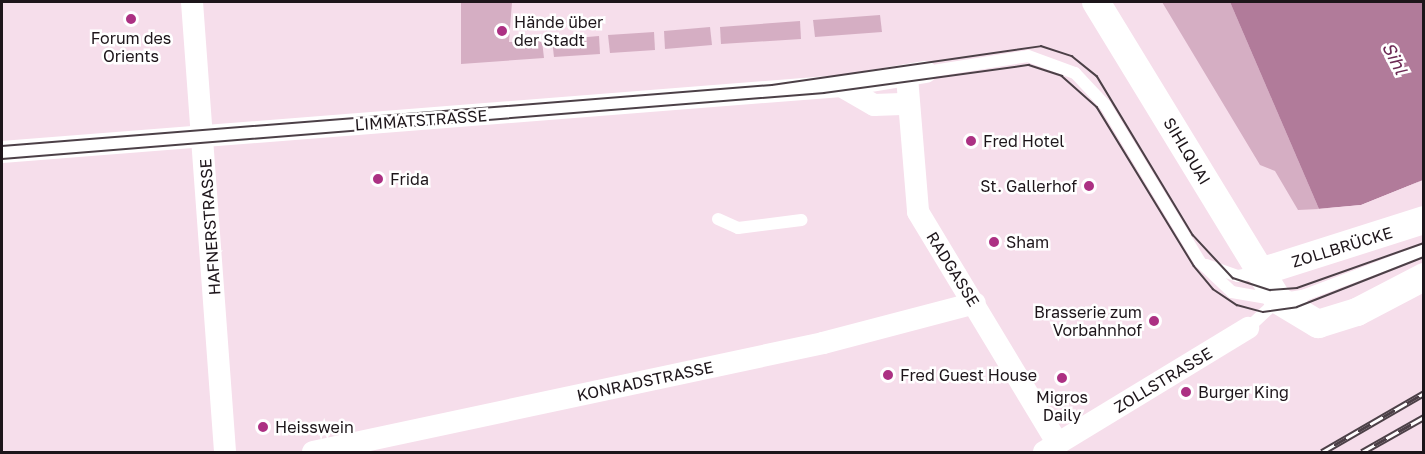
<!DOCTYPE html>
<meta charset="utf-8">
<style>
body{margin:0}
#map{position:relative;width:1425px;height:454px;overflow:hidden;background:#f6deeb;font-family:"Golos Text",sans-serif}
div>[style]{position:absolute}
.green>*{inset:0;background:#d5aec3}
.water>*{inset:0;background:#b17b9a}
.pier>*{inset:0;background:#f6deeb}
.service>*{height:12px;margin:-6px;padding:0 6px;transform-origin:6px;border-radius:6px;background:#fff}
.minor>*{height:22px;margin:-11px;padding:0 11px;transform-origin:11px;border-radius:11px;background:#fff}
.tertiary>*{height:28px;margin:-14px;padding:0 14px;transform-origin:14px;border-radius:14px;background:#fff}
.tram>*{height:1.5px;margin:-0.75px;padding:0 0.75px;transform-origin:0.75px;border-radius:0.75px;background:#4c4047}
.rail>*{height:7px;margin-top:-3.5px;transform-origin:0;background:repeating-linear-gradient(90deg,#fff 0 14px,#4c4047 0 28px);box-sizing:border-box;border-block:2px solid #4c4047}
.dots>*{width:16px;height:16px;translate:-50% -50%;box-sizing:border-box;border:3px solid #fff;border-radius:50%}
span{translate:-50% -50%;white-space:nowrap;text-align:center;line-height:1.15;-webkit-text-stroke:5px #fff;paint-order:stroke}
.poi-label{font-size:16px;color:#1d151a}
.left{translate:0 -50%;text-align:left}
.right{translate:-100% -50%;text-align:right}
.street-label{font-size:16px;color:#1d151a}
.water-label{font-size:18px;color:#6d2a55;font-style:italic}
.frame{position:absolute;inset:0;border:3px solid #1d151a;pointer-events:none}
</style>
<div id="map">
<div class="green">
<i style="clip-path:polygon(461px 2px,512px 2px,509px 42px,542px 41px,544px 58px,461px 64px)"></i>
<i style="clip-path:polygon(1162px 2px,1230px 2px,1319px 209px,1298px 210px,1275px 171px,1260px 165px)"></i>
<i style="clip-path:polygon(880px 15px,882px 32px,815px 37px,813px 20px)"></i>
<i style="clip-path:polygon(800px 21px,801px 39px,721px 44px,720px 27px)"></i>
<i style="clip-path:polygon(710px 27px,712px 45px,665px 49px,664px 31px)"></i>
<i style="clip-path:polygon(654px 32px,655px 50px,610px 53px,608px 35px)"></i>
<i style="clip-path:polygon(599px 36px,600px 54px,554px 57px,552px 40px)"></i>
</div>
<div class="water">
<i style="clip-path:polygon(1230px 2px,1423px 2px,1423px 180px,1361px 205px,1319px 209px)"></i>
</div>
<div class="pier">
<i style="clip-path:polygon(1423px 180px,1362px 208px,1316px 209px,1361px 205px)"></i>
</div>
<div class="service">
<i style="left:926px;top:72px;width:103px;rotate:-8.9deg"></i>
<i style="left:1028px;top:56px;width:50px;rotate:19.9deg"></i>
<i style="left:1075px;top:73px;width:44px;rotate:46.8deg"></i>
<i style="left:1105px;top:105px;width:184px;rotate:58.8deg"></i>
<i style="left:1200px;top:262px;width:44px;rotate:43.2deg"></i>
<i style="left:1232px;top:292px;width:47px;rotate:9.9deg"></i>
<i style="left:1278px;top:300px;width:27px;rotate:-10deg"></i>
<i style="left:1305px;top:295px;width:127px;rotate:-20.7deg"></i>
<i style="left:718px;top:219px;width:22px;rotate:24deg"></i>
<i style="left:738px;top:228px;width:64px;rotate:-7.2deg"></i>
<i style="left:1206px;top:265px;width:34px;rotate:19deg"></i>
<i style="left:1238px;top:276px;width:22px;rotate:-10deg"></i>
<i style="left:1248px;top:328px;width:41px;rotate:-43deg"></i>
</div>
<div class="minor">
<i style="left:192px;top:2px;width:451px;rotate:85.8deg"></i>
<i style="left:907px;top:77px;width:135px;rotate:85.3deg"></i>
<i style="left:918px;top:212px;width:271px;rotate:58.9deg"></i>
<i style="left:841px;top:86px;width:38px;rotate:30deg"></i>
<i style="left:874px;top:105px;width:35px;rotate:-2deg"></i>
<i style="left:2px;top:152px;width:842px;rotate:-4.5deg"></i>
<i style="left:841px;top:86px;width:86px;rotate:-9.4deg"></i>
<i style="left:313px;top:452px;width:522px;rotate:-12.06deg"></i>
<i style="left:823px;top:343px;width:157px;rotate:-14.7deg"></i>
<i style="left:1044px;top:452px;width:239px;rotate:-31.3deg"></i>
</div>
<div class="tertiary">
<i style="left:1096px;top:2px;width:349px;rotate:58.6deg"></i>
<i style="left:1278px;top:300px;width:47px;rotate:31deg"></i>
<i style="left:1318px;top:324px;width:41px;rotate:-17.1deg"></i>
<i style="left:1357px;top:312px;width:76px;rotate:-27.6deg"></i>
<i style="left:1260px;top:272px;width:172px;rotate:-17.6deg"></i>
</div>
<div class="tram">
<i style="left:2px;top:146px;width:772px;rotate:-4.53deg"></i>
<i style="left:772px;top:85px;width:272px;rotate:-8.2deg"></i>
<i style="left:1041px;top:46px;width:33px;rotate:18deg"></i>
<i style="left:1072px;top:56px;width:32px;rotate:39deg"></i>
<i style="left:1097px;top:76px;width:186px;rotate:58.9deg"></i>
<i style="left:1193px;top:235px;width:59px;rotate:47.1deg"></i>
<i style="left:1233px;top:278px;width:39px;rotate:18deg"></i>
<i style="left:1270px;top:290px;width:27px;rotate:-4deg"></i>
<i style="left:1297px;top:288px;width:135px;rotate:-19.5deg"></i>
<i style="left:2px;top:159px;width:825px;rotate:-4.59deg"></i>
<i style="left:824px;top:93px;width:207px;rotate:-7.8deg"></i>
<i style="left:1029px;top:65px;width:35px;rotate:18deg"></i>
<i style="left:1062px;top:76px;width:47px;rotate:41.5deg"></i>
<i style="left:1097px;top:107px;width:186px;rotate:58.6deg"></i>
<i style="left:1194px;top:266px;width:30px;rotate:50deg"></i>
<i style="left:1213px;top:289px;width:29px;rotate:34deg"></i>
<i style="left:1237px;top:305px;width:27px;rotate:15deg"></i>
<i style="left:1263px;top:312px;width:34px;rotate:-8deg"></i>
<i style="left:1297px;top:307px;width:136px;rotate:-21.5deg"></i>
</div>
<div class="rail">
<i style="left:1322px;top:452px;width:118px;rotate:-30deg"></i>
<i style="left:1362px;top:452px;width:71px;rotate:-29.4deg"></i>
</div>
<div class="dots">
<i style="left:131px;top:19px;background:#ac3083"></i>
<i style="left:502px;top:31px;background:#ac3083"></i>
<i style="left:971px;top:141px;background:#ac3083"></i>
<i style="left:378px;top:179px;background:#ac3083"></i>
<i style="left:1089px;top:186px;background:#ac3083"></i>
<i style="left:994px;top:242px;background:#ac3083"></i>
<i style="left:1154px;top:321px;background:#ac3083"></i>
<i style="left:888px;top:375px;background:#ac3083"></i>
<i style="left:1062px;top:378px;background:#ac3083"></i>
<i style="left:1186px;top:392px;background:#ac3083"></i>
<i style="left:263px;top:427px;background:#ac3083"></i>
</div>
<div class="poi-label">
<span class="left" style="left:514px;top:31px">Hände über<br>der Stadt</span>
<span style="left:131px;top:47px">Forum des<br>Orients</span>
<span class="left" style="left:983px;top:141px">Fred Hotel</span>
<span class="left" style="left:390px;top:179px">Frida</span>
<span class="right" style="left:1077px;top:186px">St. Gallerhof</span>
<span class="left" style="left:1006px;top:242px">Sham</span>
<span class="right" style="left:1142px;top:321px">Brasserie zum<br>Vorbahnhof</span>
<span class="left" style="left:900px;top:375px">Fred Guest House</span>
<span class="left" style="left:1198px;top:392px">Burger King</span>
<span style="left:1062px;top:406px">Migros<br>Daily</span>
<span class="left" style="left:275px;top:427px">Heisswein</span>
</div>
<div class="street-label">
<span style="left:421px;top:120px;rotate:-4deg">LIMMATSTRASSE</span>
<span style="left:1187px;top:151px;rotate:59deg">SIHLQUAI</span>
<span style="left:210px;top:227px;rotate:-94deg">HAFNERSTRASSE</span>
<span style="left:1342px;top:247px;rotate:-17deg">ZOLLBRÜCKE</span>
<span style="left:953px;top:269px;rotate:58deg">RADGASSE</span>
<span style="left:1163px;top:380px;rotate:-31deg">ZOLLSTRASSE</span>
<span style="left:645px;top:381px;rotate:-12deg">KONRADSTRASSE</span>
</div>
<div class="water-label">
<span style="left:1395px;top:58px;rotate:63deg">Sihl</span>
</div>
<div class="frame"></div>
</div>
